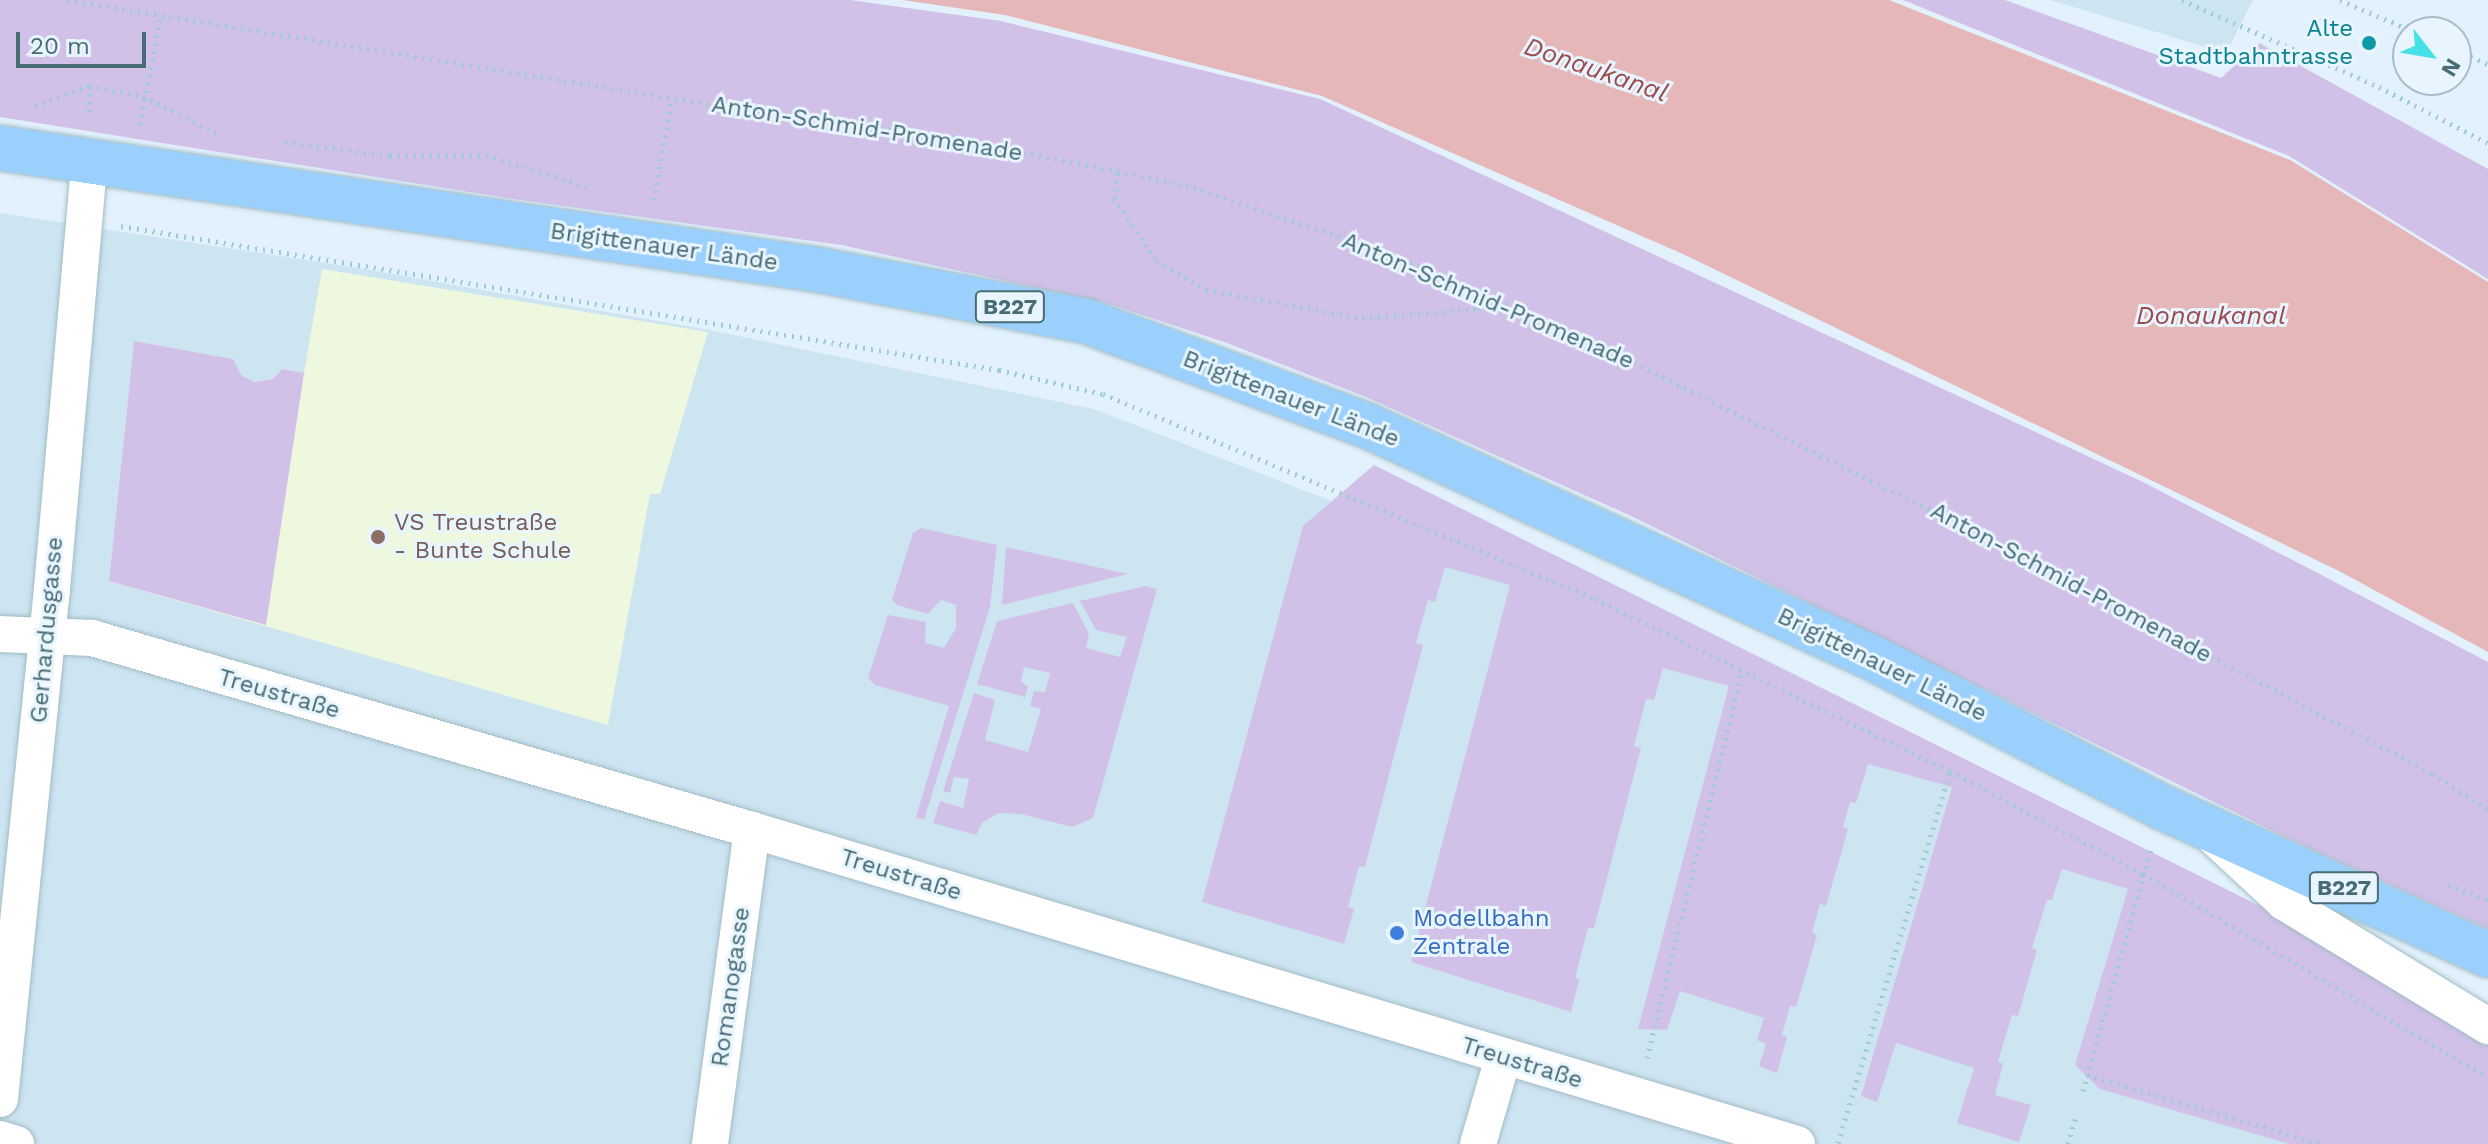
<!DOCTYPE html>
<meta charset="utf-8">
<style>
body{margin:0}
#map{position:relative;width:2488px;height:1144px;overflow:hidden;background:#e2f1fc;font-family:"Work Sans",sans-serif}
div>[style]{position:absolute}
.residential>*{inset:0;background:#cde4f1}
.education>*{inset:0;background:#edf8df}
.green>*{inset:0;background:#d1c1e9}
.water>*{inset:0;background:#e5b7b9}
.path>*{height:5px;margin-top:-2.5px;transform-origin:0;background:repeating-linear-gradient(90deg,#9dcbd6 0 2px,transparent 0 8px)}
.roads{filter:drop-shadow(0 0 2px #a1bcc5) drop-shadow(0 0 2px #a1bcc5)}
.street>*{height:36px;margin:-18px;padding:0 18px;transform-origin:18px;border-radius:18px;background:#fff}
.primary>*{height:44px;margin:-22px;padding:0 22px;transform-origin:22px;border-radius:22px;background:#9ad0fb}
.dots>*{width:22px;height:22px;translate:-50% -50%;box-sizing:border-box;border:4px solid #e8f5ff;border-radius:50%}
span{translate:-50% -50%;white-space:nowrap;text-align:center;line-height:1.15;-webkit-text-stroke:6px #e8f5ff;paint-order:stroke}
.shield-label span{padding:2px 6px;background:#e8f5ff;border:2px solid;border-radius:6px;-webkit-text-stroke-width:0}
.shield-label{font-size:22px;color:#486c73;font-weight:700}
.culture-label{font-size:24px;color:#0d838f}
.right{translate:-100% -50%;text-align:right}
.street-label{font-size:24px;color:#486c73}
.education-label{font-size:24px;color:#785e54}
.left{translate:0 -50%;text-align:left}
.shop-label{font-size:24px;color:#366cbe}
.water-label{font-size:26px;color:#9c4b4d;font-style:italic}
.north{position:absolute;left:2392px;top:16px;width:80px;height:80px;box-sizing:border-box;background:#e8f5ff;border:2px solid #a8bec7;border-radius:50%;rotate:121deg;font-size:22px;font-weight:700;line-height:32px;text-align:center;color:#486c73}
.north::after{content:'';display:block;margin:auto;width:28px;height:36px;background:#46e1e7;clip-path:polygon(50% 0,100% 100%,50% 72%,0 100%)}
.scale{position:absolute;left:16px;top:32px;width:130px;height:36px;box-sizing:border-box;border:4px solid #486c73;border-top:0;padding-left:10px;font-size:24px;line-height:28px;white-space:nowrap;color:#486c73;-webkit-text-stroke:6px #e8f5ff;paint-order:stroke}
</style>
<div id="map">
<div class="residential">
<i style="clip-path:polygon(2050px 0,2253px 0,2226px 53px)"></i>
<i style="clip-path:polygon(0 213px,352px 267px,709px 330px,1094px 409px,1352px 509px,1932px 769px,2488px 1088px,2488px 1144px,0 1144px)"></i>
</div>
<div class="education">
<i style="clip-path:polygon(322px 269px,708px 332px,660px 494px,650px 494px,608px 725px,109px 581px,134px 341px,233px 359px,242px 376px,254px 382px,273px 379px,282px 369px,304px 373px)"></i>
</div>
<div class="green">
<i style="clip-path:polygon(0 0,850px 0,1001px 21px,1320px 99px,2143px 482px,2488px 662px,2488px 929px,2308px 848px,1629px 515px,1366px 397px,1224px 342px,1106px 303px,841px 245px,507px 198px,0 117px)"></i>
<i style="clip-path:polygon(1903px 0,2005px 0,2221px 78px,2259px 43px,2488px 169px,2488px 279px,2289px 156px)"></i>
<i style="clip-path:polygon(134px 341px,233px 359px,242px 376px,254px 382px,273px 379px,282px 369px,304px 373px,266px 625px,109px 581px)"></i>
<i style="clip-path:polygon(1374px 465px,2304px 928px,2488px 1039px,2488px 1144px,2290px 1144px,2100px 1089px,2075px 1065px,2128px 889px,2062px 869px,2052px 900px,2047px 900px,2032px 948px,2037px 950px,2018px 1016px,2012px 1015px,1998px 1061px,2003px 1064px,1995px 1095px,2031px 1105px,2019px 1142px,1957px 1123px,1974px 1068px,1896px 1043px,1877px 1102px,1861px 1096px,1952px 787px,1868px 764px,1856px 803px,1850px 802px,1843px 827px,1848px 829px,1826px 906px,1820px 904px,1812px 933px,1817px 935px,1796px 1007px,1790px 1006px,1782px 1035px,1787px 1037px,1777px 1073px,1759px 1066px,1766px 1044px,1757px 1040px,1764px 1018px,1680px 991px,1667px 1030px,1638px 1029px,1729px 686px,1663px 668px,1654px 700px,1646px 699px,1634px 746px,1641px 748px,1594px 928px,1588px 928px,1575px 978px,1579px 980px,1571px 1012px,1411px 962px,1510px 585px,1445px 567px,1435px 602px,1428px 600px,1416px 643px,1423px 645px,1365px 867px,1359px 866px,1348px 907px,1354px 909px,1344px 944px,1202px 902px,1303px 526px)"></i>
<i style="clip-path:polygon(921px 528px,997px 545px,990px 607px,924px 820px,916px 817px,949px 706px,875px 685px,868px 678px,888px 615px,926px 622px,925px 643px,944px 648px,956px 628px,956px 605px,941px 600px,928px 614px,897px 605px,892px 600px,913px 533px)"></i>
<i style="clip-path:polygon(1006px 547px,1128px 574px,1002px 605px)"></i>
<i style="clip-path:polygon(1145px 586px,1157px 589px,1093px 818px,1072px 827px,1021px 814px,998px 813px,982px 823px,976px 835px,933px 823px,940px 801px,963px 808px,969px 779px,954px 777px,950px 793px,943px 791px,974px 693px,995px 700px,985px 740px,1028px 752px,1041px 709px,1030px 706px,1034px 691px,1045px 692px,1050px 673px,1024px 667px,1021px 681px,1028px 687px,1025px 697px,977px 684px,997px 621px,1073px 603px,1089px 634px,1086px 648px,1120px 657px,1127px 637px,1096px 630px,1080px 601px)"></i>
</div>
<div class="water">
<i style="clip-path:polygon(902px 0,1889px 0,2290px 160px,2488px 282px,2488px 652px,2339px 571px,1685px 255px,1322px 96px,1005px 15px)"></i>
</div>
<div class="path">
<i style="left:67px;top:0;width:744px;rotate:9.21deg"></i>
<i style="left:801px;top:119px;width:137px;rotate:6.7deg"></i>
<i style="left:937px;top:135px;width:254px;rotate:11.4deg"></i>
<i style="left:1186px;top:185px;width:213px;rotate:18.6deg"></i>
<i style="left:1388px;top:253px;width:229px;rotate:23.7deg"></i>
<i style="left:1598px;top:345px;width:463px;rotate:26.4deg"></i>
<i style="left:2013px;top:551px;width:475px;rotate:28deg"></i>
<i style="left:2432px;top:774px;width:66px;rotate:32deg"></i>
<i style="left:2182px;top:0;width:215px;rotate:23.8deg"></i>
<i style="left:2379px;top:87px;width:123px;rotate:27.2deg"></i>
<i style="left:2340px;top:0;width:82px;rotate:23.1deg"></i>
<i style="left:2456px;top:50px;width:35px;rotate:24deg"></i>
<i style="left:89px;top:86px;width:30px;rotate:88deg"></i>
<i style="left:35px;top:106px;width:58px;rotate:-20.3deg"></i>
<i style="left:89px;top:86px;width:55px;rotate:10.5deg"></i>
<i style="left:143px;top:96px;width:82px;rotate:26.9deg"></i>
<i style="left:140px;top:124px;width:111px;rotate:-79.1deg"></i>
<i style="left:285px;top:142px;width:106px;rotate:7.6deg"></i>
<i style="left:390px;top:156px;width:96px;rotate:-0.6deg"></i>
<i style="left:486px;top:155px;width:112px;rotate:17.6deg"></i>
<i style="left:1117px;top:173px;width:25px;rotate:97deg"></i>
<i style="left:1114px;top:198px;width:76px;rotate:55.7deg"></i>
<i style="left:1157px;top:261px;width:57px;rotate:30.6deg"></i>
<i style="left:1206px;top:290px;width:158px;rotate:10.2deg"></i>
<i style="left:1362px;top:318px;width:116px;rotate:-4.4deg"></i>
<i style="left:1478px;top:309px;width:15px;rotate:-67deg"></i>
<i style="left:654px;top:200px;width:104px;rotate:-80deg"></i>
<i style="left:121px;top:226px;width:890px;rotate:9.31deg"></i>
<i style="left:999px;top:370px;width:107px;rotate:13deg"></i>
<i style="left:1103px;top:394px;width:533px;rotate:22.62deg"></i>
<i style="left:1595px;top:599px;width:394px;rotate:25.9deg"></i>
<i style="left:1950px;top:771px;width:219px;rotate:28.1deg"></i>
<i style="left:2143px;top:874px;width:400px;rotate:30.5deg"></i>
<i style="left:2448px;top:885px;width:43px;rotate:20.6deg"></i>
<i style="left:1647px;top:1058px;width:399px;rotate:-76.2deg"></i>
<i style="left:2087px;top:1075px;width:245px;rotate:16.4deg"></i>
<i style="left:2083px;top:1091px;width:251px;rotate:-74.3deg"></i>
<i style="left:1838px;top:1143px;width:388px;rotate:-73.2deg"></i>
<i style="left:2068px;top:1144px;width:29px;rotate:-74deg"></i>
</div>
<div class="roads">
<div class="street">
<i style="left:0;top:634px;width:92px;rotate:2.5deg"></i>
<i style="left:92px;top:638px;width:687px;rotate:16.22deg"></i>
<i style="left:752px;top:830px;width:1091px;rotate:16.72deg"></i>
<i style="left:2215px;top:838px;width:94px;rotate:42.8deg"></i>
<i style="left:2284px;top:902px;width:239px;rotate:31.3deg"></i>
<i style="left:0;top:1099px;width:513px;rotate:-84.18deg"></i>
<i style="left:52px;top:589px;width:429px;rotate:-85deg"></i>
<i style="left:0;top:1139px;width:17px;rotate:17deg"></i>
<i style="left:710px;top:1144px;width:317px;rotate:-82.4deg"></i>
<i style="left:1478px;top:1144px;width:90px;rotate:-73.8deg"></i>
</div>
<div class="primary">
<i style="left:0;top:148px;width:828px;rotate:8.47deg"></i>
<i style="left:819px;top:270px;width:272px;rotate:10.8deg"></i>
<i style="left:1086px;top:321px;width:299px;rotate:20.4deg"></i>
<i style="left:1366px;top:425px;width:558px;rotate:24.68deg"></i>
<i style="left:1873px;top:658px;width:327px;rotate:27.3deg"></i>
<i style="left:2164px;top:808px;width:356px;rotate:24.4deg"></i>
</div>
</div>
<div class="dots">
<i style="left:2369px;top:43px;background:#0f9aa8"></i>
<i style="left:378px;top:537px;background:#8d6e63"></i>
<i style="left:1397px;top:933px;background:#3f7fe0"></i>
</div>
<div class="shield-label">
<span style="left:1010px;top:307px">B227</span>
<span style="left:2344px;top:888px">B227</span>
</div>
<div class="culture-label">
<span class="right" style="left:2353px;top:43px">Alte<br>Stadtbahntrasse</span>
</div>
<div class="street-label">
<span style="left:867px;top:129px;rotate:9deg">Anton-Schmid-Promenade</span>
<span style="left:664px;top:247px;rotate:8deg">Brigittenauer Lände</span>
<span style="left:1488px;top:301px;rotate:23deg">Anton-Schmid-Promenade</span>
<span style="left:1291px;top:399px;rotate:21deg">Brigittenauer Lände</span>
<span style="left:2071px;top:583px;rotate:28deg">Anton-Schmid-Promenade</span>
<span style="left:47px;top:630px;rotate:-85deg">Gerhardusgasse</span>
<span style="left:1882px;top:665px;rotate:26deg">Brigittenauer Lände</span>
<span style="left:279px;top:694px;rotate:16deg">Treustraße</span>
<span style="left:901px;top:875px;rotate:17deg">Treustraße</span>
<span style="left:731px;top:987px;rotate:-82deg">Romanogasse</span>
<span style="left:1522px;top:1063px;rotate:17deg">Treustraße</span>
</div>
<div class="education-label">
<span class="left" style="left:394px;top:537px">VS Treustraße<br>- Bunte Schule</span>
</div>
<div class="shop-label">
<span class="left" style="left:1413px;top:933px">Modellbahn<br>Zentrale</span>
</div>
<div class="water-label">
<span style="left:1596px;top:70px;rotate:19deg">Donaukanal</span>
<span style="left:2211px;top:316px">Donaukanal</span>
</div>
<div class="north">N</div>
<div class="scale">20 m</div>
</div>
